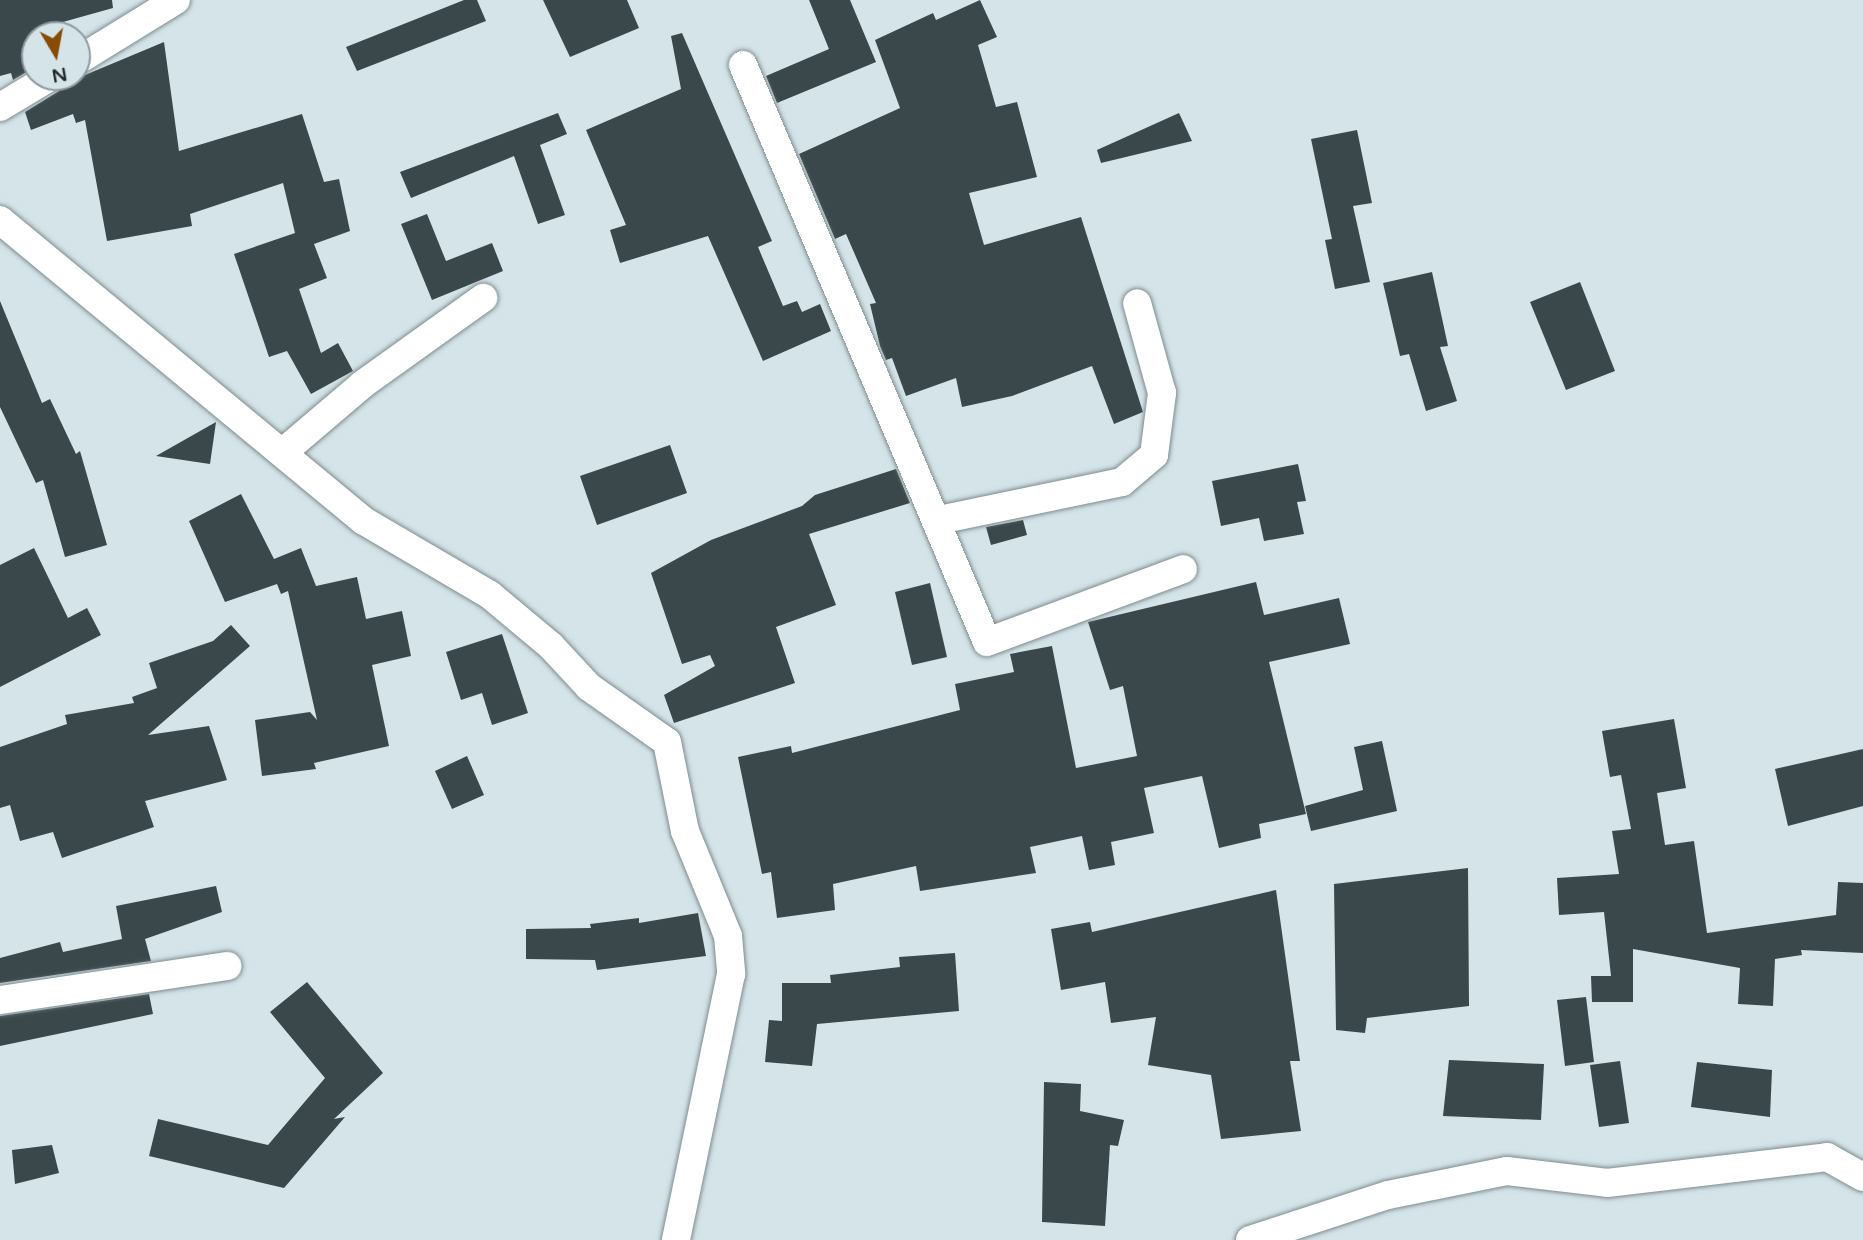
<!DOCTYPE html>
<style>
body{margin:0}
#map{position:relative;width:1863px;height:1240px;overflow:hidden;background:#d4e4e8;font-family:"Varela Round",sans-serif}
div>[style]{position:absolute}
.building>*{inset:0;background:#3b484b}
.roads{filter:drop-shadow(0 0 2px #7e8c8f) drop-shadow(0 0 2px #7e8c8f)}
.street>*{height:28px;margin:-14px;padding:0 14px;transform-origin:14px;border-radius:14px;background:#fff}
span{translate:-50% -50%;white-space:nowrap;text-align:center;line-height:1.15;-webkit-text-stroke:7px #d4e4e8;paint-order:stroke}
.north{position:absolute;left:21px;top:21px;width:70px;height:70px;box-sizing:border-box;background:#d4e4e8;border:2px solid #8f9b9e;border-radius:50%;rotate:170deg;font-size:19px;font-weight:700;line-height:28px;text-align:center;color:#272d2e}
.north::after{content:'';display:block;margin:auto;width:24px;height:32px;background:#874d04;clip-path:polygon(50% 0,100% 100%,50% 72%,0 100%)}
</style>
<div id="map">
<div class="building">
<i style="clip-path:polygon(0 0,112px 0,113px 8px,45px 27px,46px 35px,35px 35px,35px 67px,13px 80px,11px 73px,0 76px)"></i>
<i style="clip-path:polygon(464px 0,477px 0,486px 21px,357px 71px,346px 47px)"></i>
<i style="clip-path:polygon(543px 0,627px 0,639px 28px,570px 57px)"></i>
<i style="clip-path:polygon(809px 0,850px 0,876px 62px,777px 103px,766px 76px,829px 49px)"></i>
<i style="clip-path:polygon(980px 0,997px 37px,978px 45px,996px 107px,1017px 102px,1037px 177px,969px 193px,984px 245px,1081px 217px,1143px 412px,1114px 424px,1092px 366px,1012px 396px,962px 407px,956px 378px,906px 396px,892px 358px,886px 360px,880px 346px,870px 304px,876px 303px,846px 234px,835px 239px,799px 154px,900px 108px,875px 40px,933px 13px,936px 20px)"></i>
<i style="clip-path:polygon(682px 33px,772px 241px,758px 247px,783px 306px,797px 301px,802px 312px,820px 304px,831px 331px,763px 361px,708px 236px,620px 263px,610px 230px,626px 225px,586px 130px,681px 89px,671px 36px)"></i>
<i style="clip-path:polygon(164px 42px,179px 151px,302px 114px,324px 182px,339px 179px,350px 231px,314px 244px,327px 278px,299px 289px,321px 353px,338px 343px,353px 371px,311px 394px,287px 351px,269px 357px,234px 254px,295px 233px,283px 183px,190px 214px,192px 226px,107px 241px,85px 120px,76px 123px,73px 114px,31px 130px,25px 112px,59px 91px,67px 77px,85px 75px)"></i>
<i style="clip-path:polygon(558px 113px,567px 134px,540px 145px,565px 215px,538px 224px,514px 156px,411px 198px,400px 172px)"></i>
<i style="clip-path:polygon(1179px 113px,1192px 141px,1101px 163px,1097px 150px)"></i>
<i style="clip-path:polygon(1357px 130px,1372px 203px,1353px 206px,1370px 282px,1335px 289px,1325px 240px,1332px 239px,1311px 139px)"></i>
<i style="clip-path:polygon(427px 214px,446px 261px,492px 243px,503px 271px,432px 300px,401px 224px)"></i>
<i style="clip-path:polygon(1432px 272px,1448px 346px,1440px 347px,1457px 401px,1426px 411px,1409px 354px,1400px 356px,1383px 283px)"></i>
<i style="clip-path:polygon(1580px 282px,1615px 371px,1566px 390px,1530px 302px)"></i>
<i style="clip-path:polygon(0 301px,42px 403px,50px 399px,76px 454px,80px 451px,107px 545px,65px 557px,43px 480px,36px 483px,0 407px)"></i>
<i style="clip-path:polygon(216px 422px,210px 464px,156px 456px)"></i>
<i style="clip-path:polygon(670px 445px,687px 493px,597px 525px,580px 476px)"></i>
<i style="clip-path:polygon(1298px 464px,1306px 501px,1297px 502px,1304px 534px,1264px 541px,1259px 518px,1221px 526px,1212px 481px)"></i>
<i style="clip-path:polygon(896px 469px,910px 503px,809px 534px,836px 605px,776px 627px,795px 683px,674px 723px,664px 695px,715px 666px,710px 655px,682px 664px,651px 573px,711px 540px,802px 506px,815px 495px)"></i>
<i style="clip-path:polygon(241px 494px,274px 559px,301px 548px,316px 586px,357px 577px,366px 619px,402px 611px,411px 656px,372px 665px,389px 746px,314px 763px,316px 769px,262px 776px,255px 720px,310px 712px,317px 720px,288px 591px,281px 594px,277px 584px,225px 602px,189px 521px)"></i>
<i style="clip-path:polygon(1023px 520px,1027px 535px,991px 545px,986px 527px)"></i>
<i style="clip-path:polygon(34px 548px,68px 618px,87px 608px,101px 635px,0 687px,0 565px)"></i>
<i style="clip-path:polygon(1256px 582px,1264px 615px,1339px 598px,1350px 644px,1269px 662px,1306px 814px,1259px 824px,1261px 838px,1219px 848px,1202px 776px,1144px 788px,1154px 833px,1111px 842px,1115px 865px,1089px 870px,1082px 836px,1030px 847px,1036px 873px,920px 891px,916px 866px,833px 884px,835px 910px,777px 918px,771px 872px,762px 874px,738px 757px,791px 746px,792px 753px,960px 710px,955px 684px,1014px 672px,1010px 654px,1052px 646px,1076px 768px,1137px 756px,1123px 686px,1110px 690px,1088px 622px)"></i>
<i style="clip-path:polygon(930px 583px,947px 657px,912px 665px,895px 592px)"></i>
<i style="clip-path:polygon(231px 625px,250px 646px,148px 735px,209px 726px,227px 780px,145px 801px,154px 827px,62px 858px,53px 832px,20px 841px,10px 805px,0 808px,0 747px,67px 724px,65px 715px,134px 703px,132px 697px,157px 688px,149px 663px,213px 641px)"></i>
<i style="clip-path:polygon(502px 634px,528px 713px,492px 725px,482px 693px,461px 700px,446px 652px)"></i>
<i style="clip-path:polygon(1674px 719px,1686px 788px,1657px 793px,1665px 845px,1694px 841px,1707px 933px,1836px 915px,1838px 882px,1863px 883px,1863px 953px,1801px 950px,1802px 955px,1775px 959px,1773px 1006px,1738px 1004px,1740px 968px,1633px 949px,1633px 1002px,1592px 1002px,1591px 976px,1611px 976px,1604px 912px,1559px 915px,1557px 878px,1619px 874px,1612px 831px,1631px 829px,1621px 775px,1610px 777px,1602px 731px)"></i>
<i style="clip-path:polygon(1382px 741px,1397px 811px,1311px 831px,1305px 806px,1363px 790px,1354px 747px)"></i>
<i style="clip-path:polygon(1863px 749px,1863px 806px,1788px 826px,1775px 769px)"></i>
<i style="clip-path:polygon(467px 756px,484px 795px,452px 809px,435px 771px)"></i>
<i style="clip-path:polygon(1468px 868px,1469px 1006px,1367px 1018px,1365px 1033px,1336px 1030px,1334px 884px)"></i>
<i style="clip-path:polygon(216px 886px,222px 912px,145px 939px,151px 961px,0 983px,0 958px,60px 942px,63px 952px,122px 939px,116px 906px)"></i>
<i style="clip-path:polygon(1276px 890px,1300px 1061px,1290px 1061px,1301px 1131px,1221px 1139px,1211px 1075px,1148px 1065px,1156px 1017px,1111px 1023px,1105px 982px,1061px 990px,1051px 929px,1090px 922px,1092px 932px)"></i>
<i style="clip-path:polygon(698px 913px,706px 956px,597px 970px,595px 960px,526px 959px,526px 929px,591px 928px,590px 924px,639px 918px,639px 923px)"></i>
<i style="clip-path:polygon(955px 953px,959px 1011px,817px 1024px,812px 1066px,765px 1062px,769px 1020px,782px 1021px,782px 983px,831px 983px,830px 975px,900px 967px,899px 957px)"></i>
<i style="clip-path:polygon(307px 982px,383px 1073px,334px 1119px,345px 1117px,284px 1188px,149px 1156px,158px 1119px,268px 1145px,325px 1078px,270px 1012px)"></i>
<i style="clip-path:polygon(149px 994px,153px 1014px,0 1046px,0 1016px)"></i>
<i style="clip-path:polygon(1586px 997px,1594px 1062px,1565px 1066px,1557px 1000px)"></i>
<i style="clip-path:polygon(1449px 1060px,1544px 1064px,1541px 1120px,1443px 1116px)"></i>
<i style="clip-path:polygon(1620px 1061px,1629px 1123px,1599px 1127px,1590px 1065px)"></i>
<i style="clip-path:polygon(1697px 1062px,1772px 1070px,1770px 1117px,1691px 1107px)"></i>
<i style="clip-path:polygon(1044px 1082px,1081px 1084px,1080px 1111px,1124px 1120px,1118px 1146px,1110px 1145px,1105px 1226px,1042px 1222px)"></i>
<i style="clip-path:polygon(52px 1145px,59px 1173px,15px 1184px,12px 1150px)"></i>
</div>
<div class="roads">
<div class="street">
<i style="left:77px;top:61px;width:116px;rotate:-31.6deg"></i>
<i style="left:743px;top:65px;width:626px;rotate:67.08deg"></i>
<i style="left:987px;top:642px;width:209px;rotate:-20.4deg"></i>
<i style="left:0;top:107px;width:58px;rotate:-31deg"></i>
<i style="left:0;top:220px;width:472px;rotate:39.6deg"></i>
<i style="left:364px;top:521px;width:146px;rotate:30.4deg"></i>
<i style="left:490px;top:595px;width:80px;rotate:39.9deg"></i>
<i style="left:551px;top:646px;width:56px;rotate:47.2deg"></i>
<i style="left:589px;top:687px;width:95px;rotate:35.2deg"></i>
<i style="left:667px;top:742px;width:91px;rotate:78.6deg"></i>
<i style="left:685px;top:831px;width:113px;rotate:67.7deg"></i>
<i style="left:728px;top:936px;width:38px;rotate:85deg"></i>
<i style="left:731px;top:974px;width:272px;rotate:101.7deg"></i>
<i style="left:282px;top:453px;width:106px;rotate:-40.4deg"></i>
<i style="left:363px;top:384px;width:148px;rotate:-35.6deg"></i>
<i style="left:939px;top:520px;width:187px;rotate:-11.7deg"></i>
<i style="left:1122px;top:482px;width:42px;rotate:-40.2deg"></i>
<i style="left:1154px;top:455px;width:63px;rotate:-82.6deg"></i>
<i style="left:1162px;top:393px;width:93px;rotate:-105.5deg"></i>
<i style="left:0;top:1000px;width:230px;rotate:-8.5deg"></i>
<i style="left:1250px;top:1240px;width:145px;rotate:-18.1deg"></i>
<i style="left:1388px;top:1195px;width:121px;rotate:-11.4deg"></i>
<i style="left:1507px;top:1171px;width:101px;rotate:6.8deg"></i>
<i style="left:1607px;top:1183px;width:222px;rotate:-6.7deg"></i>
<i style="left:1827px;top:1157px;width:41px;rotate:29.1deg"></i>
</div>
</div>
<div class="north">N</div>
</div>
